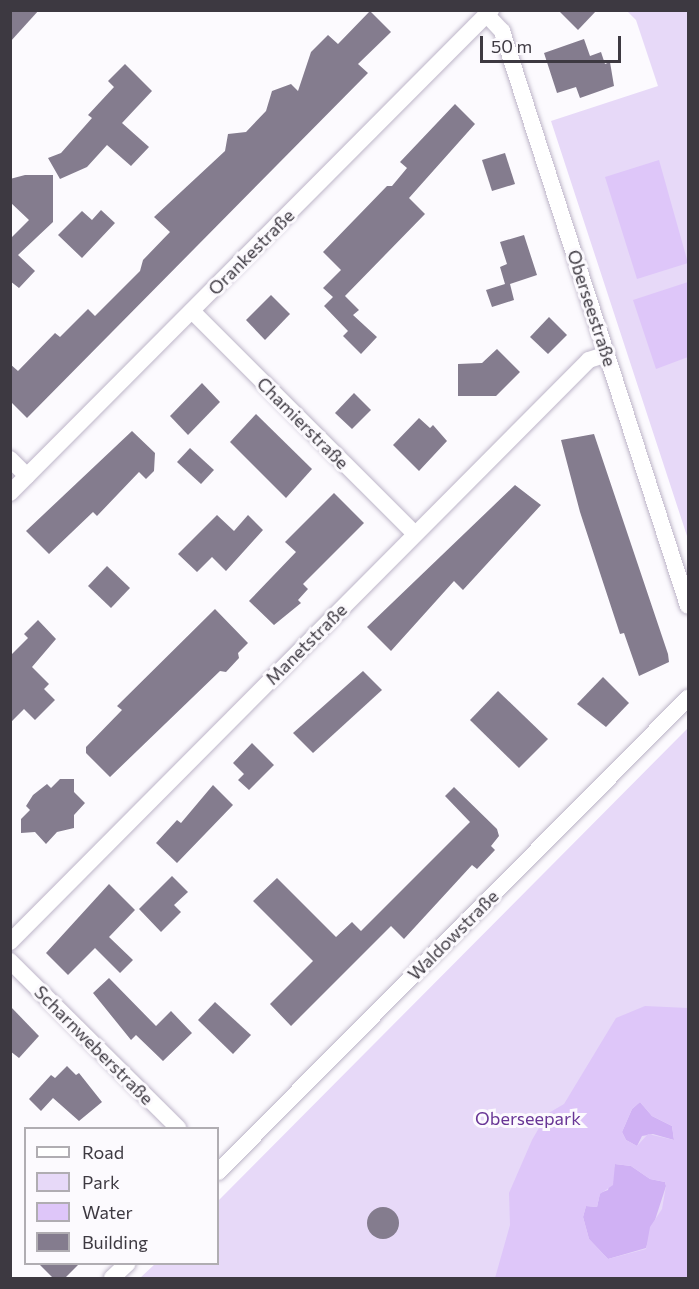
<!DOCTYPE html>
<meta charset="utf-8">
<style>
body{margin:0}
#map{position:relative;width:699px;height:1289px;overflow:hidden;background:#fcfafe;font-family:Commissioner,sans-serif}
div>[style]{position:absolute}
.green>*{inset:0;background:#e7d9f8}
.forest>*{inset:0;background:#d0b1f4}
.water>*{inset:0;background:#dec6f9}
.building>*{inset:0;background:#847c8e}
.round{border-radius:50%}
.roads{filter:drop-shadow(0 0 2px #bdb5c8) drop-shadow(0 0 2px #bdb5c8)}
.street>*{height:16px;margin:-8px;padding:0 8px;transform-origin:8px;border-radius:8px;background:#fff}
span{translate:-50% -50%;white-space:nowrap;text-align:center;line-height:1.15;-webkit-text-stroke:6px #fcfafe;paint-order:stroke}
.street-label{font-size:18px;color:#3d3941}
.park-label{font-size:18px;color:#683595}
.frame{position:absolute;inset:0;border:12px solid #3d3941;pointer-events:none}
.legend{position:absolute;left:24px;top:1127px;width:195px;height:138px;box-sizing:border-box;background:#fcfafe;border:2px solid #b0adb2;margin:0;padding:8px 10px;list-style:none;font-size:18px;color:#3d3941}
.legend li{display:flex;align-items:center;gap:12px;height:30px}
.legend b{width:30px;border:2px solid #b0adb2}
.scale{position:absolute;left:480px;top:36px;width:141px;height:27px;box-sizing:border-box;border:3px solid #3d3941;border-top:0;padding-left:8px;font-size:18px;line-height:21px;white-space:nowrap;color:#3d3941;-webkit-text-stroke:4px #fcfafe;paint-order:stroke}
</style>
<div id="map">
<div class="green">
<i style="clip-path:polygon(627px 11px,688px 11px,688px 539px,551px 121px,658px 86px,636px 20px)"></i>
<i style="clip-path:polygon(688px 728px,688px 1278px,140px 1278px,155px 1264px,218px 1264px,218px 1201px)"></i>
</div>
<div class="forest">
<i style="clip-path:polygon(640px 1102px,652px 1116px,672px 1126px,674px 1140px,653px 1134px,642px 1136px,637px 1146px,626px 1140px,622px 1132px,632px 1109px)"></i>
<i style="clip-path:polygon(615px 1164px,631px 1166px,650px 1179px,665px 1182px,666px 1186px,646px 1248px,608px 1259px,589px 1239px,583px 1217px,586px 1206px,597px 1207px,600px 1193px,608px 1190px)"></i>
</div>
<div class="water">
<i style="clip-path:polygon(659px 160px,688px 263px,637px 279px,605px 177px)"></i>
<i style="clip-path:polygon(688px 282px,688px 357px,656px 369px,633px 300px)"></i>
<i style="clip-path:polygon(evenodd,645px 1006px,688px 1008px,688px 1278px,495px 1278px,510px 1225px,509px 1193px,532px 1140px,547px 1114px,564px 1104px,616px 1018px,645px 1006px,640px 1102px,652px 1116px,672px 1126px,674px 1140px,648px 1134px,637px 1146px,626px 1140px,622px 1132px,632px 1109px,640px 1102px,645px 1006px,615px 1164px,631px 1166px,650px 1179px,665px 1182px,666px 1186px,662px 1209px,650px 1227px,646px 1249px,608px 1259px,589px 1239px,583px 1217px,586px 1206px,597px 1207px,600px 1194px,613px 1185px,615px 1164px)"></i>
</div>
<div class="building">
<i style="clip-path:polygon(10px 10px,39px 10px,10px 42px)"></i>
<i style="clip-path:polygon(558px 10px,597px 10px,578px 30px)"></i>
<i style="clip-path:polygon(370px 11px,391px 32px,358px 64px,368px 73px,27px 418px,10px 401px,10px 364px,18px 371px,55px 333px,60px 337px,88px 309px,95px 316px,140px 271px,143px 260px,170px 232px,154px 217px,225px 151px,228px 134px,246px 132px,266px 111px,272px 91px,291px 84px,298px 91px,311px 52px,328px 35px,338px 44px)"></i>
<i style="clip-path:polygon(584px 39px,590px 56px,601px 52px,605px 64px,610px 62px,614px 86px,580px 98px,576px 87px,557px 93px,544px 53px)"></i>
<i style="clip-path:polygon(125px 64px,152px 91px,122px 123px,149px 147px,131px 166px,107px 145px,87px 167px,60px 179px,48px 158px,61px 153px,92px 118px,88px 115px,114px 87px,108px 81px)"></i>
<i style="clip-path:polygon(455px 104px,475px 124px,409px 198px,425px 214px,345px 296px,359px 310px,353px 315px,377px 337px,361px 354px,343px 336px,348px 331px,324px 306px,333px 297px,323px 288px,341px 270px,323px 252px,387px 186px,392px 186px,407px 168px,400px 162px)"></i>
<i style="clip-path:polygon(505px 153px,515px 184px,492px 191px,482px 160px)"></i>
<i style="clip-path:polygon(25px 175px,53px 175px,53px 222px,18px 255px,35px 271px,19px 288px,10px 281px,10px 239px,29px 220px,10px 202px,10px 179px)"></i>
<i style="clip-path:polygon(101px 210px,115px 223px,82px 258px,58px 235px,82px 211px,92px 220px)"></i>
<i style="clip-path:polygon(524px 235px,537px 275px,510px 284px,514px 300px,492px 307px,486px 290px,505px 284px,500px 267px,507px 264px,500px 242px)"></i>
<i style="clip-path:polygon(271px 295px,290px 314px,265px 340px,246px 320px)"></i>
<i style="clip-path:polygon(549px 317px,567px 335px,548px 354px,530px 337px)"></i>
<i style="clip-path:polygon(497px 349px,520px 372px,496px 396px,458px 396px,458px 364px,482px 363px)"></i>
<i style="clip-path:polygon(202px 383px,220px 402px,188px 435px,170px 416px)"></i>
<i style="clip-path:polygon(354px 393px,371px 410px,352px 429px,335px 413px)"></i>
<i style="clip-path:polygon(256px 414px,312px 469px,286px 498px,230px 442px)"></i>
<i style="clip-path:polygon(419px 418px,430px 428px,433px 425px,447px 441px,419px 471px,393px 445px)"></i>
<i style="clip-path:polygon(132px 431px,155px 453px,154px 471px,146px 479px,139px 472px,97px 516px,93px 512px,49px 554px,26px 531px)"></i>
<i style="clip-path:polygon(594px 434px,668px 654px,669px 662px,639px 676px,624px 633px,620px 634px,580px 512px,561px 440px)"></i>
<i style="clip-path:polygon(190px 448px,214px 470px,201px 484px,177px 462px)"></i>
<i style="clip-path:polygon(515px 485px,541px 505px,463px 590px,454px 581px,391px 651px,367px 627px)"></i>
<i style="clip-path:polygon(334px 493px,364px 523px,303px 584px,308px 589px,298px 600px,301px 603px,274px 625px,249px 601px,296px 552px,285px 542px)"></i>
<i style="clip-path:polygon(217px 515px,234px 531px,248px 515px,263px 530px,226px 571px,212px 557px,197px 572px,178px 554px)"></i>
<i style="clip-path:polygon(107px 566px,130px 588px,111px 608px,88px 586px)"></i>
<i style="clip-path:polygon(215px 609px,248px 643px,238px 653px,239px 658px,226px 672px,220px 671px,110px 777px,86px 753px,86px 747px,122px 710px,117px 706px)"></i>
<i style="clip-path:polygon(38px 620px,56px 639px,32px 667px,49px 684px,44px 689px,55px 700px,35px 720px,24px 709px,10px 723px,10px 656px,28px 638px,24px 634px)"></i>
<i style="clip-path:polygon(363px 671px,382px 690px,313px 753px,293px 733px)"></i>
<i style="clip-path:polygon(603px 677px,629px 703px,606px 727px,577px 704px)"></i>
<i style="clip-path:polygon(498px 691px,548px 739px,519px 768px,470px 720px)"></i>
<i style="clip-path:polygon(252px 743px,274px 765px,249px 790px,238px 780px,244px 774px,233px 763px)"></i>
<i style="clip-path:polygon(60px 779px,74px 779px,74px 792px,85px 803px,74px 815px,74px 828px,57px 832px,46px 844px,35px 832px,21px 833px,21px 819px,30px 810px,26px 806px,33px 795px,47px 784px,51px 788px)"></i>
<i style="clip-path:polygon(213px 785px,233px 805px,177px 863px,156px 843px,177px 820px,181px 823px)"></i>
<i style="clip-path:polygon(454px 787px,497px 829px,499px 836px,491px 846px,495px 850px,477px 869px,472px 865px,404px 939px,391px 926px,291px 1026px,270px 1004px,313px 961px,253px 901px,277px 878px,336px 937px,352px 922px,361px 931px,470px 822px,445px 796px)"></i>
<i style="clip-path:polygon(172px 876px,188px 892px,174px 905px,181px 912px,161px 932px,139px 909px)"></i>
<i style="clip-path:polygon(109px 884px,135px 910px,109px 937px,133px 960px,120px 973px,95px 948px,68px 975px,46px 953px)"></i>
<i style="clip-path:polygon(109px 978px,156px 1026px,171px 1011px,192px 1033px,163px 1061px,136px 1035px,131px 1040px,93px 993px)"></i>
<i style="clip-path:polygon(215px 1002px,251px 1035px,233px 1054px,198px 1020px)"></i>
<i style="clip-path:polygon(10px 1006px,39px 1036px,19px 1058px,10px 1051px)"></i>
<i style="clip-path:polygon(67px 1066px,76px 1075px,79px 1073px,102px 1102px,79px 1121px,53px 1098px,41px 1111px,29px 1099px,51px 1075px,55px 1078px)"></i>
<i class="round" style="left:367px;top:1207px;width:32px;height:32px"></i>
<i style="clip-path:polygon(38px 1263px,80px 1263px,65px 1278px,53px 1278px)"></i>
</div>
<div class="roads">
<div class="street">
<i style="left:487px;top:15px;width:22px;rotate:47deg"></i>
<i style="left:502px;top:31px;width:604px;rotate:72.07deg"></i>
<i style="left:192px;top:311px;width:315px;rotate:45deg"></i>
<i style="left:10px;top:459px;width:24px;rotate:45deg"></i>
<i style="left:10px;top:493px;width:682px;rotate:-45.12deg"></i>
<i style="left:10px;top:942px;width:821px;rotate:-45.15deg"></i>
<i style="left:589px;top:360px;width:19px;rotate:-18deg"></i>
<i style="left:10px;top:961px;width:237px;rotate:44.8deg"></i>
<i style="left:218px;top:1172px;width:668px;rotate:-45.24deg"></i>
<i style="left:112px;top:1278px;width:21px;rotate:-43deg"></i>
</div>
</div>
<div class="street-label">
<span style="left:251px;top:252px;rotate:-45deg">Orankestraße</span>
<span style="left:592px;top:308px;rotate:72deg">Oberseestraße</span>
<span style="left:303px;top:423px;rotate:45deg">Chamierstraße</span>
<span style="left:306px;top:644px;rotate:-45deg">Manetstraße</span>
<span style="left:453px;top:935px;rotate:-45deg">Waldowstraße</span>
<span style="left:94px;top:1045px;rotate:45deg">Scharnweberstraße</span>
</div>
<div class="park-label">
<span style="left:528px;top:1118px">Oberseepark</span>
</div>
<div class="frame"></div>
<ul class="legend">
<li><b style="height:8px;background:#fff"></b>Road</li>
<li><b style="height:16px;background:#e7d9f8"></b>Park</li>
<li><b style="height:16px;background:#dec6f9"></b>Water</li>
<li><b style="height:16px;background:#847c8e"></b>Building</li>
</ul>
<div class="scale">50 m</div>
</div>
